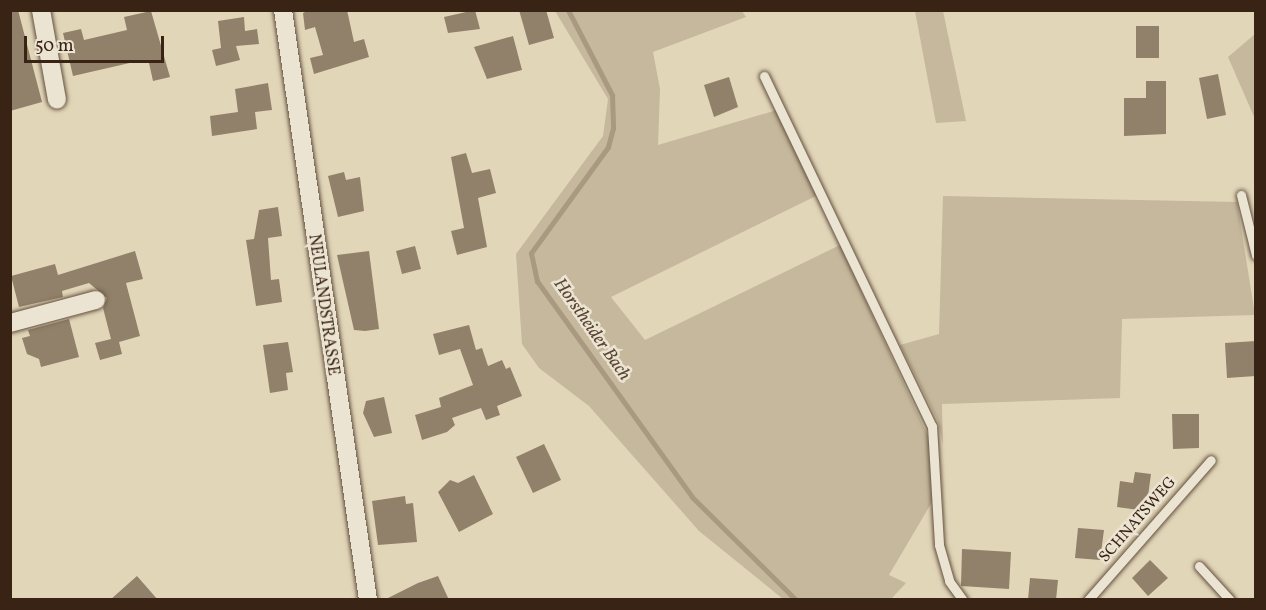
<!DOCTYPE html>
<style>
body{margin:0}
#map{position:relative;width:1266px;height:610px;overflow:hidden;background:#e2d6b9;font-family:Vollkorn,serif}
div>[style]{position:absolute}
.green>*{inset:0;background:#c5b89d}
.stream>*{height:5px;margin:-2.5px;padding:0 2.5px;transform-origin:2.5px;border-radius:2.5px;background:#a99981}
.building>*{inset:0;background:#91806a}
.roads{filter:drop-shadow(0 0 2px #63503e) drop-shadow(0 0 2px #63503e)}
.lane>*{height:9px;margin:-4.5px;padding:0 4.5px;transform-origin:4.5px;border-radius:4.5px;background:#ece4d2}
.street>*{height:18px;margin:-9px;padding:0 9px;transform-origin:9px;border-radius:9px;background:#ece4d2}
span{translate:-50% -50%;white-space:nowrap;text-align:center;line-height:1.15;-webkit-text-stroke:5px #ece4d2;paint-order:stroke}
.street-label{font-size:16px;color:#392315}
.water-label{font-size:18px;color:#5b4635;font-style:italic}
.frame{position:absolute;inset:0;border:12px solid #392315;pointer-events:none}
.scale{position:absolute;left:24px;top:36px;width:140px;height:27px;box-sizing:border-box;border:3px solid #392315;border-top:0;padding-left:8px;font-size:18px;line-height:21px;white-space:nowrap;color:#392315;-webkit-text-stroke:4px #ece4d2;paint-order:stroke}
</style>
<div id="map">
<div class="green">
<i style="clip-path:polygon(555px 11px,742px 11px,746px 17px,653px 52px,660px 89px,658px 145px,777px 110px,822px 193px,611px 297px,645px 340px,840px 245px,932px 445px,932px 502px,889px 575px,906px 583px,891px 599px,783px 599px,699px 531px,589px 406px,539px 368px,522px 344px,516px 254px,603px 136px,608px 99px)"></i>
<i style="clip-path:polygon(915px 11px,943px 11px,966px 121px,936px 123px)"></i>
<i style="clip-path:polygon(1255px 34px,1255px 119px,1228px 57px)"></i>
<i style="clip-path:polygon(943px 196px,1237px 202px,1255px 315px,1122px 319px,1120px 398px,942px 404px,943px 446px,938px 421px,900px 345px,939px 334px)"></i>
</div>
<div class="stream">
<i style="left:568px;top:10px;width:96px;rotate:62.6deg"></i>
<i style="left:612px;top:95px;width:33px;rotate:88deg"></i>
<i style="left:613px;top:128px;width:20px;rotate:105deg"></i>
<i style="left:608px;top:147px;width:131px;rotate:126deg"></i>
<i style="left:531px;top:253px;width:29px;rotate:78deg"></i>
<i style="left:537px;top:281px;width:266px;rotate:54.3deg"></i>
<i style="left:692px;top:497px;width:146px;rotate:44.7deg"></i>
</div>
<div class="building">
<i style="clip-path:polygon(10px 10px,18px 10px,42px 102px,10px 111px)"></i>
<i style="clip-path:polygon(309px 10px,347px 10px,354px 42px,364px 39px,369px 57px,314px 74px,310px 58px,323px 55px,315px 27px,305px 30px,303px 13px)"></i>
<i style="clip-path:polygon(475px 10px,480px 29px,448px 33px,444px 17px)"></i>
<i style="clip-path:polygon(519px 10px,546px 10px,554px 38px,529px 45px)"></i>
<i style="clip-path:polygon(151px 11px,170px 77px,153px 81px,149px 63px,134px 62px,73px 76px,63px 33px,81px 29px,84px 40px,127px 30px,124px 17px)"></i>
<i style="clip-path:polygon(244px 17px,245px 31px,257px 29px,259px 44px,236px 46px,240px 60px,216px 66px,212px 50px,221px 48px,218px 21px)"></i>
<i style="clip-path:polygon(1136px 26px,1159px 26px,1159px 58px,1136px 58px)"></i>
<i style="clip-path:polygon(513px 36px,522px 70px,487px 79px,474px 47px)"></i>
<i style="clip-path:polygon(1218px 74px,1226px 115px,1207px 119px,1199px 78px)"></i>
<i style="clip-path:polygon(729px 77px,738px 107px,714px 117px,704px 85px)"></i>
<i style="clip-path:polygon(1146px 81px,1166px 81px,1166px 134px,1124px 136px,1124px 98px,1146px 98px)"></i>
<i style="clip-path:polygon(268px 83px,272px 110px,255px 112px,257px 129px,212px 136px,210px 116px,238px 112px,235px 89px)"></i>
<i style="clip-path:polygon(466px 153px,472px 173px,490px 169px,496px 193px,478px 198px,487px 247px,457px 255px,451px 231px,464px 228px,451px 157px)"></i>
<i style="clip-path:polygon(344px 172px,346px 180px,360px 177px,364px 211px,338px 217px,328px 176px)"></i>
<i style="clip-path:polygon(278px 207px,282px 236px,268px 238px,271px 280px,279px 279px,282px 302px,256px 306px,246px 240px,254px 239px,259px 210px)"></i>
<i style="clip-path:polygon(415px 246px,421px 269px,402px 274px,396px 251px)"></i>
<i style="clip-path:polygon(135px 251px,143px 279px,126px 283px,140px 336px,119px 342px,122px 354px,100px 360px,95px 343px,111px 339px,103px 308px,107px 298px,89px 283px,62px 291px,63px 297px,19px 307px,11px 276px,55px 264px,58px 275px)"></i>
<i style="clip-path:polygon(369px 251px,379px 329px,365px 331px,354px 330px,337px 255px)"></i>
<i style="clip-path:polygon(69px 319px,79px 357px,41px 367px,39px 359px,27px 354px,22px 338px,30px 336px,28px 330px)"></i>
<i style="clip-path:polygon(469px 325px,476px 350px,482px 348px,488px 366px,502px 360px,506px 369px,510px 367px,522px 396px,497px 406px,500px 415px,486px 420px,481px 408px,452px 418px,455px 425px,447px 432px,422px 440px,415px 415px,441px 407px,439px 398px,473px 385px,460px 349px,439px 355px,433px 334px)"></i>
<i style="clip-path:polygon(1256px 341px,1256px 376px,1227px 378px,1225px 343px)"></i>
<i style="clip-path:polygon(288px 342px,293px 372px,286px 373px,288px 390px,270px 393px,263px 345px)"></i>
<i style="clip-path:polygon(384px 397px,392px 433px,374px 437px,363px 413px,366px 401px)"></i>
<i style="clip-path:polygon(1172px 414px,1199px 414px,1199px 448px,1173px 449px)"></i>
<i style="clip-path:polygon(544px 444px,561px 480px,533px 493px,516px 457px)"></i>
<i style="clip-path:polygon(1135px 472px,1151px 474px,1146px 511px,1117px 507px,1120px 481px,1133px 483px)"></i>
<i style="clip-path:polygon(474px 475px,493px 514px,459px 532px,438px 492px,450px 480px,458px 483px)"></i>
<i style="clip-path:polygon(405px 496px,406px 504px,413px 503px,417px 542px,378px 545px,372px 501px)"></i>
<i style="clip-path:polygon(1078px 528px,1104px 530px,1100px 560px,1075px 558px)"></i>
<i style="clip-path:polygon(962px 549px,1011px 552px,1009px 589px,961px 586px)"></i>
<i style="clip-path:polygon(1150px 560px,1168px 578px,1148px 596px,1132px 578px)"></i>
<i style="clip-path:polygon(137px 576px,158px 600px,110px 600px)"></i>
<i style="clip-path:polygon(438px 576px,449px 600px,384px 600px,418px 583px)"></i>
<i style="clip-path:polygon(1030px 578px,1058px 580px,1056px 600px,1028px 600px)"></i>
</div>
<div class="roads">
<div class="lane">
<i style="left:764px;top:76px;width:388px;rotate:64.4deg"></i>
<i style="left:932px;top:426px;width:119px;rotate:86.6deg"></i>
<i style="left:939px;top:545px;width:37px;rotate:74deg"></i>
<i style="left:949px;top:581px;width:24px;rotate:54deg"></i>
<i style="left:1241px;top:195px;width:62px;rotate:76deg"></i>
<i style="left:1199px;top:566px;width:46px;rotate:47.6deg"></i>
<i style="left:1088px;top:600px;width:186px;rotate:-48.7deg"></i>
</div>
<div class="street">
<i style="left:41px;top:10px;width:91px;rotate:79.9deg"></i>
<i style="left:283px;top:10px;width:596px;rotate:81.8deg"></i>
<i style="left:10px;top:323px;width:89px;rotate:-15deg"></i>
</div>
</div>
<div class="street-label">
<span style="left:323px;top:305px;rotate:82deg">NEULANDSTRASSE</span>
<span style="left:1138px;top:520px;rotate:-49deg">SCHNATSWEG</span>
</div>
<div class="water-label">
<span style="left:591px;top:330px;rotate:55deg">Horstheider Bach</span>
</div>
<div class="frame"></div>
<div class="scale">50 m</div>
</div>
